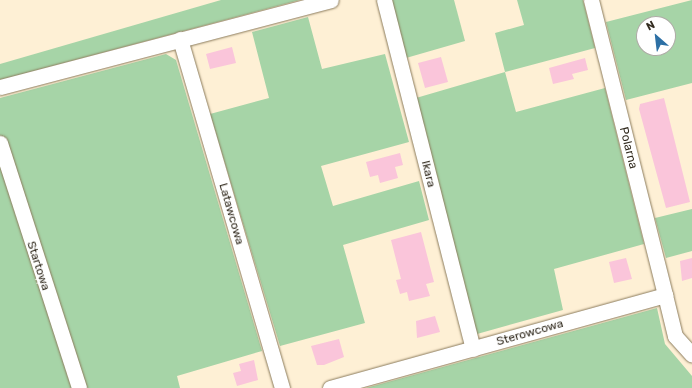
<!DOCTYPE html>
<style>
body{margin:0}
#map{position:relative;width:692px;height:388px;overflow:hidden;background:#fef0d5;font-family:Rubik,sans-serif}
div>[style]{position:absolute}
.green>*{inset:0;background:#a6d4a7}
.building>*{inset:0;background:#fac5da}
.roads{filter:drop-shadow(0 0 1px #8b7b5c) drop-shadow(0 0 1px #8b7b5c)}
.minor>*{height:15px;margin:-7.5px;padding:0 7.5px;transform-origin:7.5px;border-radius:7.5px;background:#fff}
span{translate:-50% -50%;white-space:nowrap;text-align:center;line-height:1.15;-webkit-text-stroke:3.5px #fff;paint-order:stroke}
.street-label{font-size:12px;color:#342d21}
.north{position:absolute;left:636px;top:16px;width:40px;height:40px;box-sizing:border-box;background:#fff;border:1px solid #aeaba6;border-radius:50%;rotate:332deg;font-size:11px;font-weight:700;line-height:16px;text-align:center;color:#342d21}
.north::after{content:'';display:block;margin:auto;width:14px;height:18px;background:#2d70a5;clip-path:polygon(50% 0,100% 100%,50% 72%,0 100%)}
</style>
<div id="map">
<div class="green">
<i style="clip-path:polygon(221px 0,300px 0,0 80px,0 64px)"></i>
<i style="clip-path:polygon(391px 0,454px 0,465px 41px,406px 58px)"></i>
<i style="clip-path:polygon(517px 0,583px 0,595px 48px,505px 72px,516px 112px,605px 88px,644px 244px,554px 269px,563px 310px,477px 334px,416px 98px,505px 72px,495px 33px,524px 25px)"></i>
<i style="clip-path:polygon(evenodd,692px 0,692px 83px,626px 100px,606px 22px,692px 0,644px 24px,668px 24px,668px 48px,644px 48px,644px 24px)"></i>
<i style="clip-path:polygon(308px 17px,322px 69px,385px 54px,409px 142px,321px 166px,333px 206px,419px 181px,429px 220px,343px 245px,365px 323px,280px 346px,210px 114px,269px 98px,252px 32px)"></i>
<i style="clip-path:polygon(166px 54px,176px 60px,262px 351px,177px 376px,180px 388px,0 388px,0 98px)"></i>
<i style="clip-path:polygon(692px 209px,692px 251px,666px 258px,655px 218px)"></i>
<i style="clip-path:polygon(657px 308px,665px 344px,692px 376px,692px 388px,366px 388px)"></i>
</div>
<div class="building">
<i style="clip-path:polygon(232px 47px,236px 63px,210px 69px,206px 54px)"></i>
<i style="clip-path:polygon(441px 57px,448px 82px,425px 88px,418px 63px)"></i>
<i style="clip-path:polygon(585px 58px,588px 70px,572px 74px,574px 79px,553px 84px,549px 68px)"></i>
<i style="clip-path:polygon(664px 98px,690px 202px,666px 208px,639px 109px,640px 104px)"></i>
<i style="clip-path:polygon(400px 153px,403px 165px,395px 167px,398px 178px,380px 183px,378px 175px,370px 177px,366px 162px)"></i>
<i style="clip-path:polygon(421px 232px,434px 282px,426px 284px,430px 296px,409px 301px,407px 292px,400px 294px,396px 280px,401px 279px,391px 240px)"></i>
<i style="clip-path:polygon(626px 258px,632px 279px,614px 283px,609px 262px)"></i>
<i style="clip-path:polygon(692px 258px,692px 278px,682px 281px,680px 261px)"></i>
<i style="clip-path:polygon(435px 316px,440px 332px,417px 338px,416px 321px)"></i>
<i style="clip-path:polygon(339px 339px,344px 357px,324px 365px,317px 365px,311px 346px)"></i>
<i style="clip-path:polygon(254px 360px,258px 380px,237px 386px,233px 373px,241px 371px,239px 364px)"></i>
</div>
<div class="roads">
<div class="minor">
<i style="left:384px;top:0;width:360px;rotate:75.7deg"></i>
<i style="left:591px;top:0;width:304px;rotate:75.9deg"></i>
<i style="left:180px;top:39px;width:364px;rotate:73.7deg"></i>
<i style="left:0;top:87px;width:342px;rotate:-14.7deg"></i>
<i style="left:0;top:143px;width:257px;rotate:72.1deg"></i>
<i style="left:330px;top:388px;width:348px;rotate:-15.5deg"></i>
<i style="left:665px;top:295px;width:42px;rotate:76.3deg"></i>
<i style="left:675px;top:336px;width:25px;rotate:48deg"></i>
</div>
</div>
<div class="street-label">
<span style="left:628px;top:148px;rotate:76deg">Polarna</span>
<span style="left:428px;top:174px;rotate:76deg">Ikara</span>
<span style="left:231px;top:214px;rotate:74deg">Latawcowa</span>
<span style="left:38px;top:266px;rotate:72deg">Startowa</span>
<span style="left:530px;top:333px;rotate:-16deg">Sterowcowa</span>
</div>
<div class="north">N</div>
</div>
